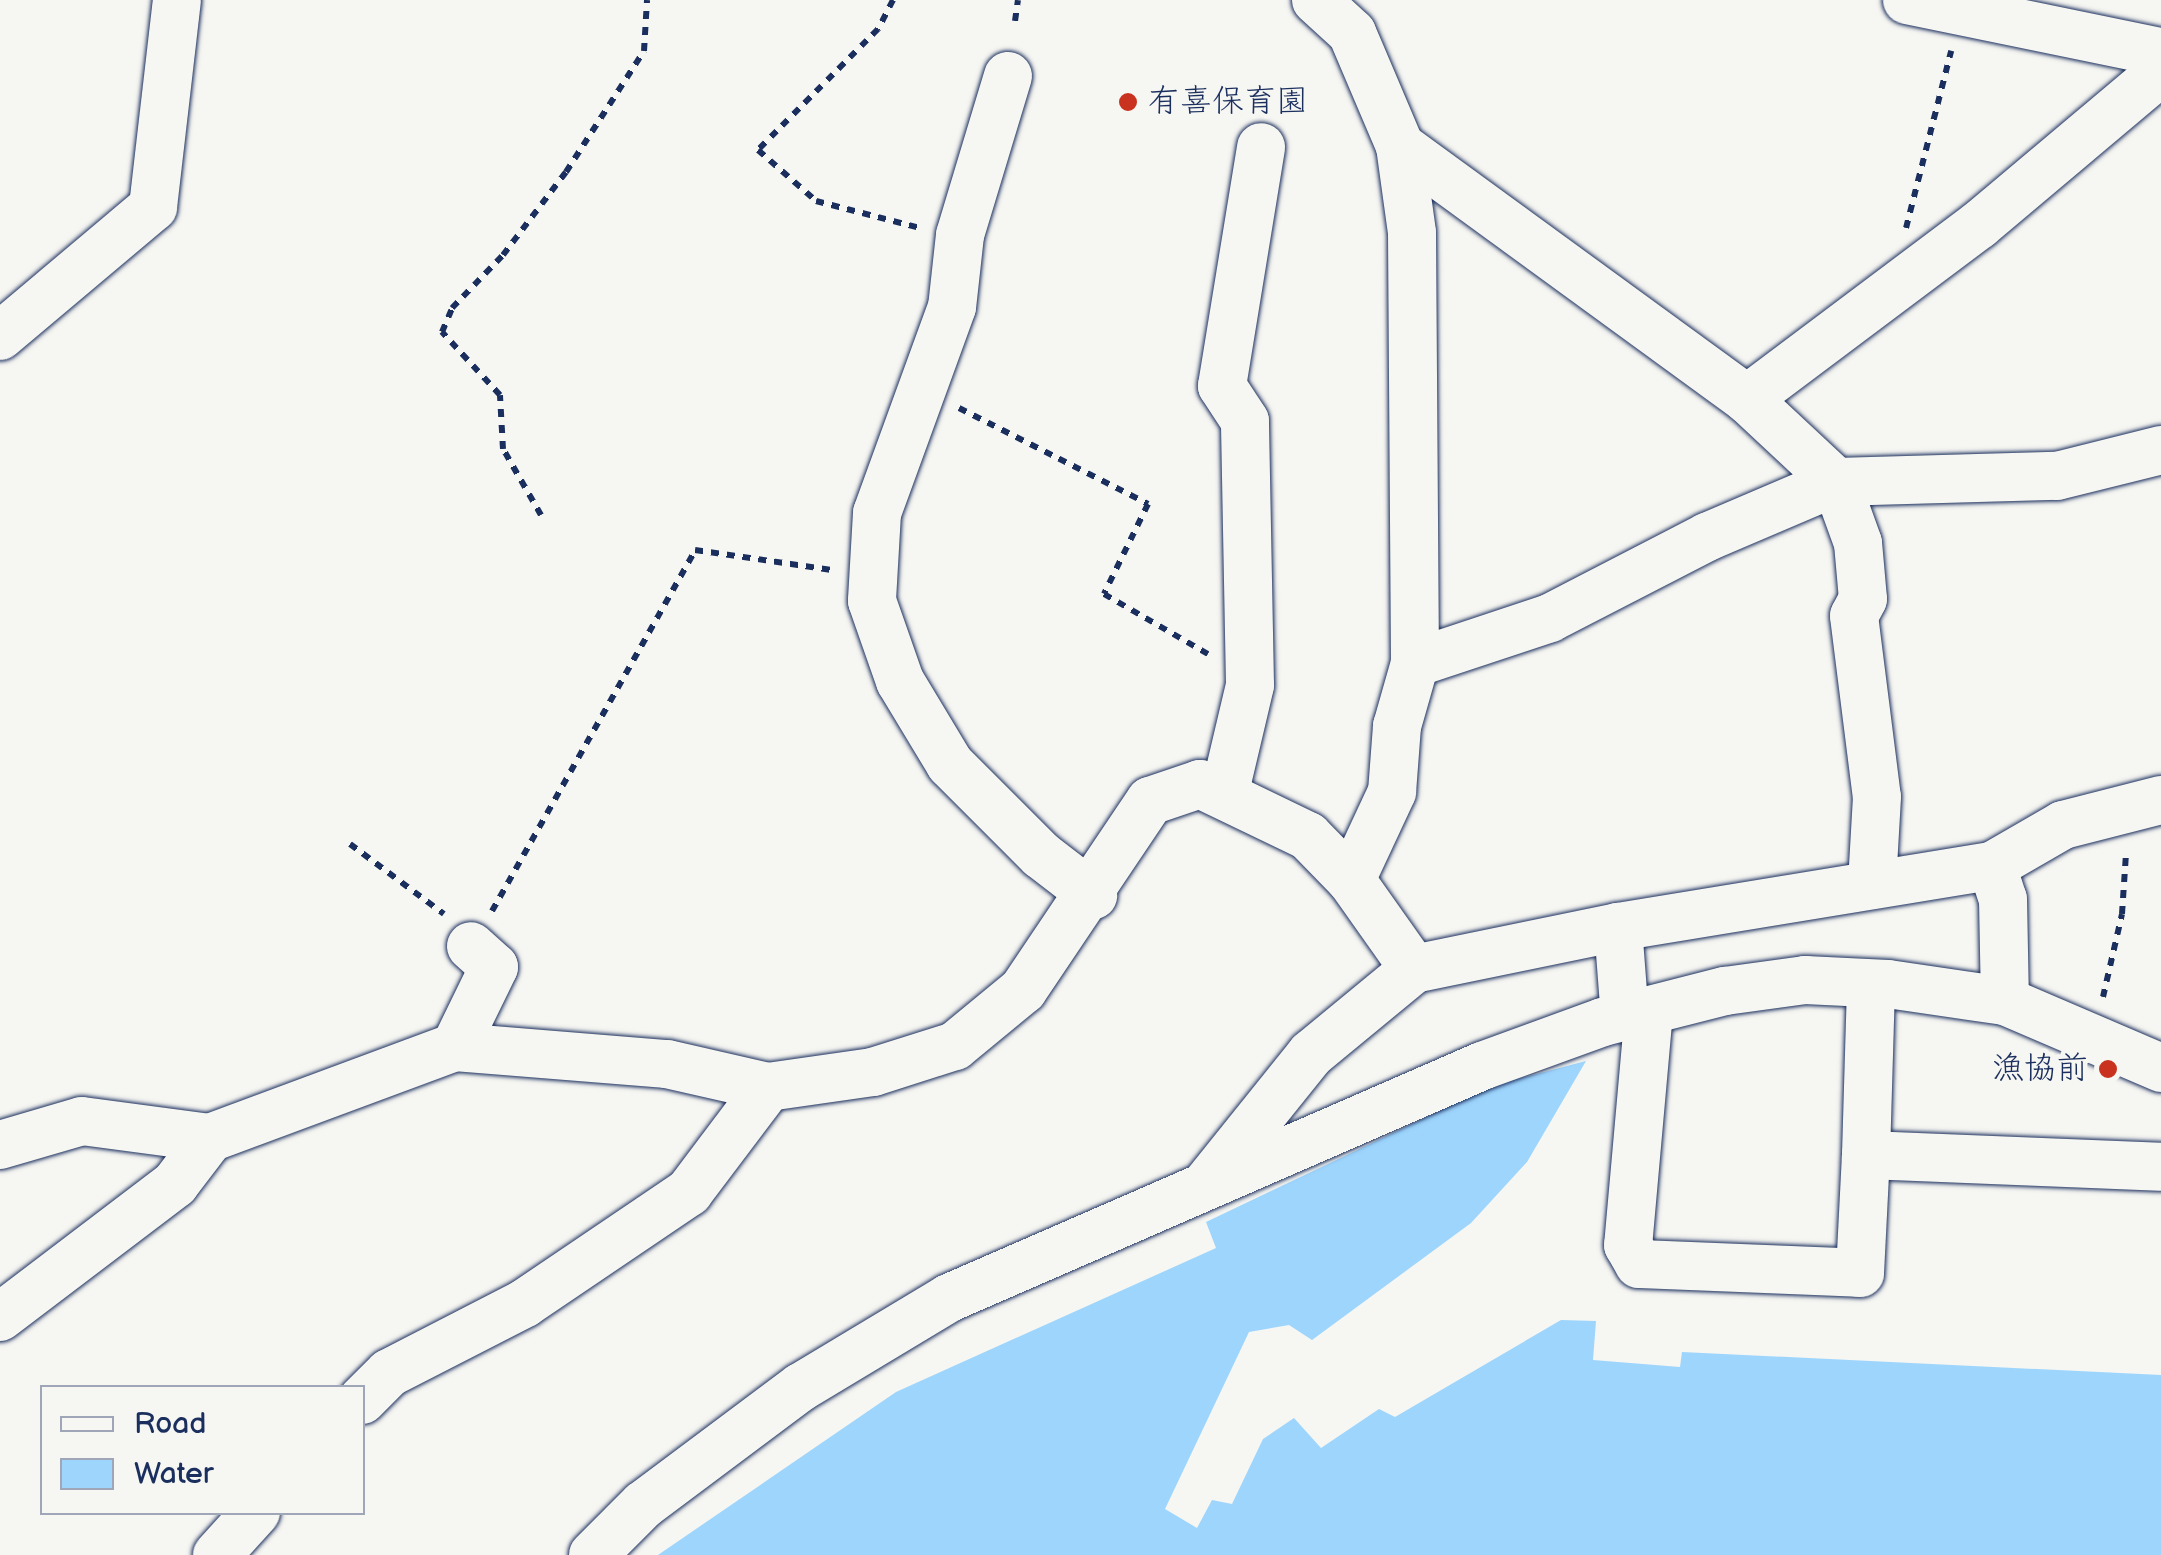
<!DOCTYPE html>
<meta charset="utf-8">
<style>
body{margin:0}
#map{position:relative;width:2161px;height:1555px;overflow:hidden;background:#f6f6f2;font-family:"Balsamiq Sans","Klee One",sans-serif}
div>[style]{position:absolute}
.water>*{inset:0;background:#9ed5fd}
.path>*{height:6px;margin-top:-3px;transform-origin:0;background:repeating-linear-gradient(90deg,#1b2f5e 0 8px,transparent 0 16px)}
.roads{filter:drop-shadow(0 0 2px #1b2f5e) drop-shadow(0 0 2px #1b2f5e)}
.minor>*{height:48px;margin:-24px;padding:0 24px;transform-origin:24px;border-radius:24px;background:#f6f6f2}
.dots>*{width:28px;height:28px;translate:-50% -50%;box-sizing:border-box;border:5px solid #f6f6f2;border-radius:50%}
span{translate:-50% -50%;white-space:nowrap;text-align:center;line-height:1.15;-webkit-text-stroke:9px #f6f6f2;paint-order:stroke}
.poi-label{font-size:32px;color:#1b2f5e}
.left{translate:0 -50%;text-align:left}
.right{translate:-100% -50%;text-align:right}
.legend{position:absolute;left:40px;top:1385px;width:325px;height:130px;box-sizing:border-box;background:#f6f6f2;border:2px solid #9ea6b7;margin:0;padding:12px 18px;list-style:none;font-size:30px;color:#1b2f5e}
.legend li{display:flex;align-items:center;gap:20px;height:50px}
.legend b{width:50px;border:2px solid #9ea6b7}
</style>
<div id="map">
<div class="water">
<i style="clip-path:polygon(1586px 1061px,1527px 1162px,1471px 1223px,1312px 1340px,1289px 1325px,1249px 1332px,1165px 1509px,1197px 1528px,1212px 1500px,1232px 1504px,1263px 1439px,1294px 1418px,1321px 1448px,1379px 1409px,1395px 1417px,1561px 1320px,1596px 1321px,1593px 1360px,1680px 1367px,1682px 1352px,2161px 1375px,2161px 1555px,658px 1555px,896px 1392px,1216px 1248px,1206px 1222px,1494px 1085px)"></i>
</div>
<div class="path">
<i style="left:893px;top:0;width:33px;rotate:117deg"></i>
<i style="left:878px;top:29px;width:170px;rotate:134.8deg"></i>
<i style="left:758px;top:150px;width:77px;rotate:41.3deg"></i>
<i style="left:816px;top:201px;width:107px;rotate:14.6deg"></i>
<i style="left:1015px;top:21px;width:21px;rotate:-82deg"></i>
<i style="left:1906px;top:228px;width:183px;rotate:-75.7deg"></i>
<i style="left:959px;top:408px;width:212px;rotate:26.9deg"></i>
<i style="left:1148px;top:504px;width:100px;rotate:116.1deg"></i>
<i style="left:1104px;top:594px;width:120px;rotate:30deg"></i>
<i style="left:541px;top:515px;width:76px;rotate:-119.9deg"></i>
<i style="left:503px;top:449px;width:54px;rotate:-93.2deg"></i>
<i style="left:500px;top:395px;width:86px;rotate:-132.6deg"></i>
<i style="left:442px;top:332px;width:26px;rotate:-67deg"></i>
<i style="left:452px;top:308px;width:74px;rotate:-46.1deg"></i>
<i style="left:503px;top:255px;width:104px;rotate:-52.8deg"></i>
<i style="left:566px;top:172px;width:144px;rotate:-57.2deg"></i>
<i style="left:644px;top:51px;width:51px;rotate:-86.6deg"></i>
<i style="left:350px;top:844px;width:117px;rotate:36.7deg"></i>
<i style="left:492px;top:911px;width:414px;rotate:-60.6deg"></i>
<i style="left:695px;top:550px;width:138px;rotate:8.3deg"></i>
<i style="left:2103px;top:997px;width:85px;rotate:-77.1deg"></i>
<i style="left:2122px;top:914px;width:61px;rotate:-86.2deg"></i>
</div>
<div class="roads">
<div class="minor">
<i style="left:1316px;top:0;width:49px;rotate:42.5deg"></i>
<i style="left:1352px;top:33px;width:123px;rotate:67deg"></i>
<i style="left:1400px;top:146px;width:88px;rotate:82.1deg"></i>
<i style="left:1412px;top:233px;width:430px;rotate:89.6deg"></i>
<i style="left:1415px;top:663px;width:66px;rotate:105.9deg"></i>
<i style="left:1397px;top:726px;width:66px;rotate:94.3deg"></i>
<i style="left:1392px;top:792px;width:97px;rotate:115deg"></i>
<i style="left:1907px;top:0;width:259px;rotate:11.6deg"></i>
<i style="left:1008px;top:76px;width:166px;rotate:106.8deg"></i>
<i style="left:960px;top:235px;width:72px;rotate:96.3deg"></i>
<i style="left:952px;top:307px;width:219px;rotate:110deg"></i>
<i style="left:877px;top:513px;width:88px;rotate:93.3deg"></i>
<i style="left:872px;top:601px;width:85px;rotate:70.7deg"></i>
<i style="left:900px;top:681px;width:97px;rotate:58.9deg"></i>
<i style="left:950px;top:764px;width:129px;rotate:45deg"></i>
<i style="left:1041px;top:855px;width:66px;rotate:37.6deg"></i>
<i style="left:1400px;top:146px;width:429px;rotate:36.1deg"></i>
<i style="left:1747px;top:399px;width:122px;rotate:43deg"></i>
<i style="left:1836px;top:482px;width:65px;rotate:70.2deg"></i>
<i style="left:1858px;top:543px;width:56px;rotate:84.9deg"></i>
<i style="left:1863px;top:599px;width:19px;rotate:118deg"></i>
<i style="left:1854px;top:616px;width:182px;rotate:82.8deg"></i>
<i style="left:1877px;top:797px;width:88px;rotate:93.3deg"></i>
<i style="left:0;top:336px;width:200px;rotate:-40.1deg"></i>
<i style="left:153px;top:207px;width:208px;rotate:-83.4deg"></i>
<i style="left:1747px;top:399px;width:290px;rotate:-36.9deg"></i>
<i style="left:1979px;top:225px;width:238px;rotate:-40.1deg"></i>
<i style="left:1415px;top:663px;width:142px;rotate:-18.4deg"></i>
<i style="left:1550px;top:618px;width:177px;rotate:-27.3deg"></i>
<i style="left:1707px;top:537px;width:140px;rotate:-23.1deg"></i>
<i style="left:1836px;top:482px;width:221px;rotate:-1.6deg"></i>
<i style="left:2057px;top:476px;width:107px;rotate:-14deg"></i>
<i style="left:1225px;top:791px;width:109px;rotate:-76.7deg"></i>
<i style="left:1250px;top:685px;width:264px;rotate:-91.1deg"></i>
<i style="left:1245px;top:421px;width:42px;rotate:-123.3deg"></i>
<i style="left:1222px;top:386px;width:242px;rotate:-80.7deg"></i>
<i style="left:1992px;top:866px;width:35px;rotate:72deg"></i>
<i style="left:2003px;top:899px;width:102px;rotate:88.9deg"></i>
<i style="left:1618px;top:927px;width:90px;rotate:85.6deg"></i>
<i style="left:1649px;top:1011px;width:235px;rotate:95.1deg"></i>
<i style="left:1628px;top:1245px;width:22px;rotate:60deg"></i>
<i style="left:1639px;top:1264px;width:221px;rotate:2.3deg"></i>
<i style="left:1860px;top:1273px;width:118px;rotate:-87.1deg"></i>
<i style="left:1866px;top:1155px;width:295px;rotate:2.3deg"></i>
<i style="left:455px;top:1047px;width:89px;rotate:-64deg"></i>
<i style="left:494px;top:967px;width:31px;rotate:-138deg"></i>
<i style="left:0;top:1145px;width:85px;rotate:-16.3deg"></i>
<i style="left:82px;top:1121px;width:129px;rotate:7.6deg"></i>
<i style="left:210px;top:1138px;width:261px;rotate:-20.4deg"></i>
<i style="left:455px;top:1047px;width:213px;rotate:4.6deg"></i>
<i style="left:667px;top:1064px;width:104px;rotate:12.8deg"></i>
<i style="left:768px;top:1087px;width:106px;rotate:-8.1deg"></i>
<i style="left:873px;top:1072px;width:86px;rotate:-17.6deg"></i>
<i style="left:955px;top:1046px;width:88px;rotate:-39.5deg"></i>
<i style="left:1023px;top:990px;width:228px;rotate:-56.1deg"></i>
<i style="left:1150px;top:801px;width:53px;rotate:-18.8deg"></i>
<i style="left:1200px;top:784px;width:120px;rotate:25.7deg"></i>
<i style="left:1308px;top:836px;width:62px;rotate:45.7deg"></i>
<i style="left:1351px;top:880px;width:109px;rotate:54.7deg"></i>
<i style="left:1866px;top:1155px;width:171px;rotate:-88.3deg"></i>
<i style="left:1208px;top:1182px;width:164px;rotate:-51.2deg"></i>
<i style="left:1311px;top:1054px;width:134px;rotate:-39.5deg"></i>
<i style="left:1414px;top:969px;width:208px;rotate:-11.6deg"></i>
<i style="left:1618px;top:927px;width:379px;rotate:-9.3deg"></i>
<i style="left:1992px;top:866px;width:82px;rotate:-30deg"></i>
<i style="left:2063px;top:825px;width:101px;rotate:-14.3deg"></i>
<i style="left:0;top:1317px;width:220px;rotate:-37.2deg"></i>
<i style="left:175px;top:1184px;width:58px;rotate:-52.7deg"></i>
<i style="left:362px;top:1400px;width:38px;rotate:-45deg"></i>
<i style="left:389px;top:1373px;width:153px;rotate:-27.2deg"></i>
<i style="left:525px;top:1303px;width:198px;rotate:-34.1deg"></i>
<i style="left:689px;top:1192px;width:131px;rotate:-53deg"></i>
<i style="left:217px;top:1555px;width:58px;rotate:-47.8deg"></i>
<i style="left:593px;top:1555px;width:71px;rotate:-45deg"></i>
<i style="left:643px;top:1505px;width:197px;rotate:-36.8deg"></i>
<i style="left:801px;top:1387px;width:173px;rotate:-31deg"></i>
<i style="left:949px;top:1298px;width:581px;rotate:-23.52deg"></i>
<i style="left:1482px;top:1066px;width:129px;rotate:-20deg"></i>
<i style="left:1603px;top:1022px;width:126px;rotate:-14.3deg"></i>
<i style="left:1725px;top:991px;width:81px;rotate:-7.8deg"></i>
<i style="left:1805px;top:980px;width:83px;rotate:2.8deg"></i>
<i style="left:1888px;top:984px;width:118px;rotate:8.3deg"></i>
<i style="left:2005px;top:1001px;width:170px;rotate:23.2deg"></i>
</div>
</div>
<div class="dots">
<i style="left:1128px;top:102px;background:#c8321e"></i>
<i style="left:2108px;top:1069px;background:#c8321e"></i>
</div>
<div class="poi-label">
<span class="left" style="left:1148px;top:102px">有喜保育園</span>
<span class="right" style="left:2088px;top:1069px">漁協前</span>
</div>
<ul class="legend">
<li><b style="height:12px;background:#f6f6f2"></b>Road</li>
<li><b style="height:28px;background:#9ed5fd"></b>Water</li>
</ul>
</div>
